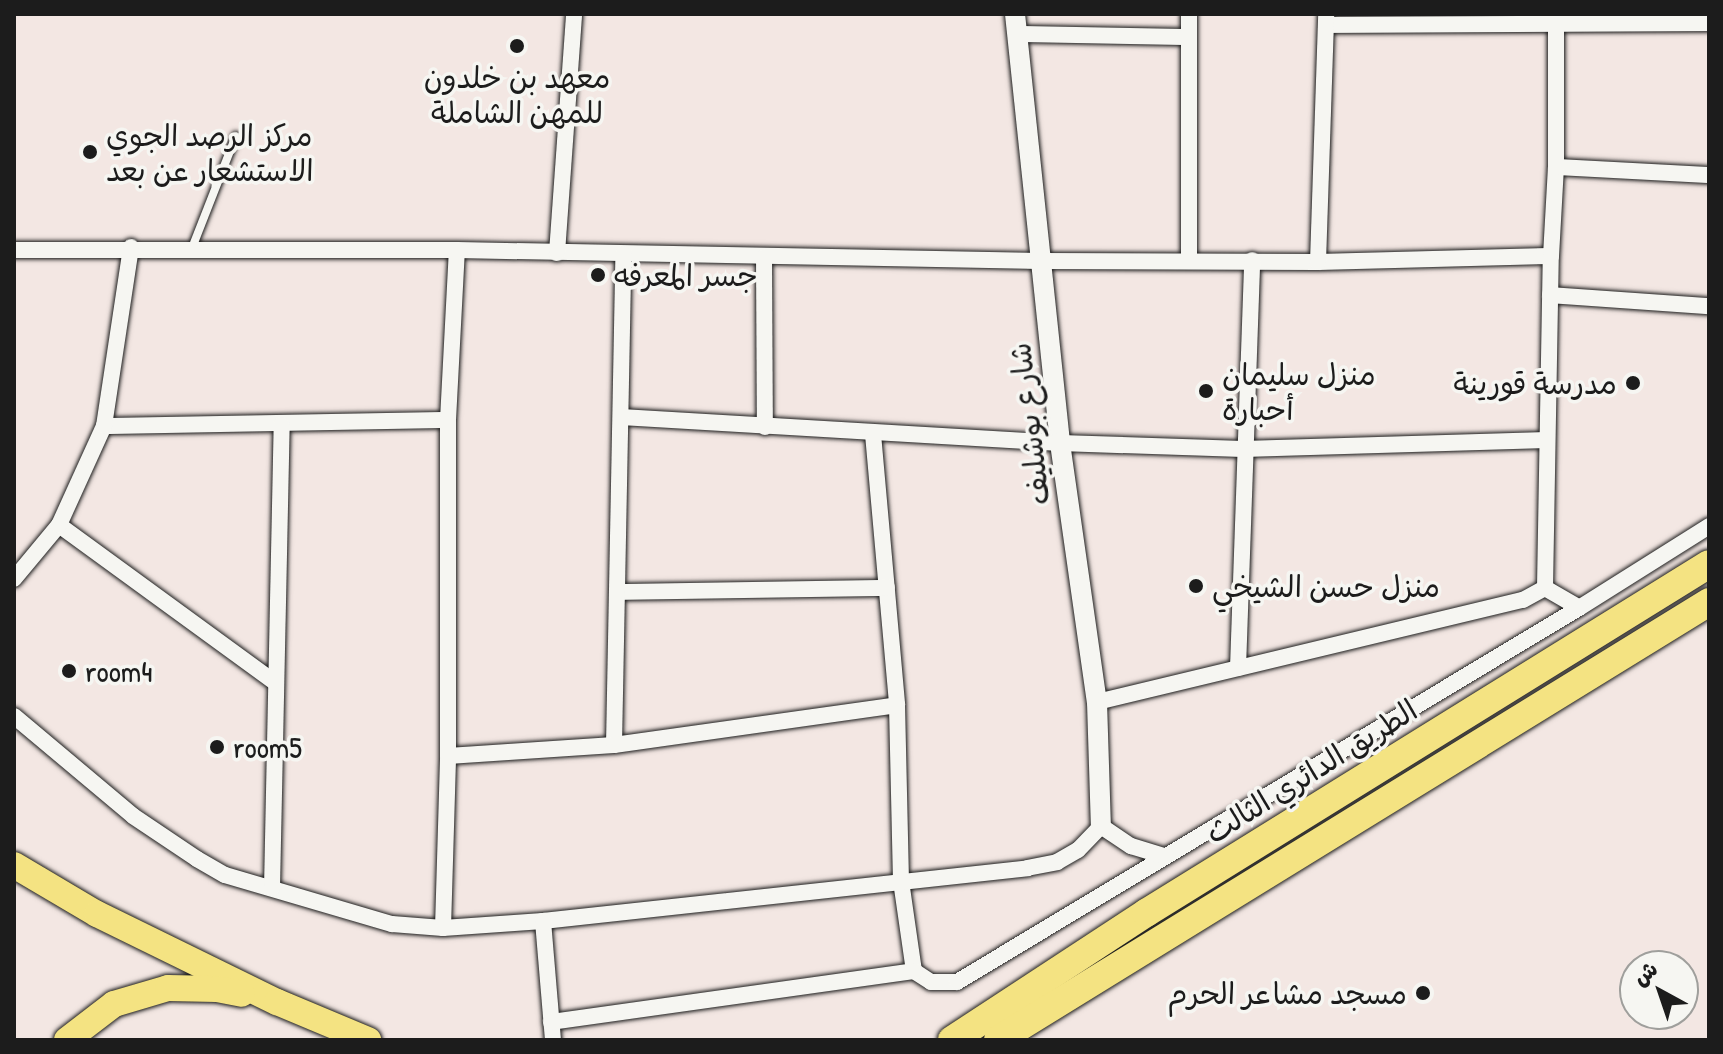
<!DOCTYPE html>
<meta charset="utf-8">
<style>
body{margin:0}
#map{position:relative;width:1723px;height:1054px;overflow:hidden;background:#f3e7e3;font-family:"Patrick Hand","Playpen Sans Arabic",sans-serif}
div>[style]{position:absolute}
.roads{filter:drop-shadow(0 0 2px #1c1c1c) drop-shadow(0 0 2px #1c1c1c)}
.service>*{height:8px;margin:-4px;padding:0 4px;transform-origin:4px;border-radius:4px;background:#f6f6f2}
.minor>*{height:16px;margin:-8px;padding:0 8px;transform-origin:8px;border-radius:8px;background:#f6f6f2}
.tertiary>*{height:20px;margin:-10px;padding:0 10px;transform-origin:10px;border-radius:10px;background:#f6f6f2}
.primary>*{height:26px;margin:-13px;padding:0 13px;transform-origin:13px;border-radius:13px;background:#f4e382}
.trunk>*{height:28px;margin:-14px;padding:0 14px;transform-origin:14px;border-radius:14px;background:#f4e382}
.dots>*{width:22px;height:22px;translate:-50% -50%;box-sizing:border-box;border:4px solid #f6f6f2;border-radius:50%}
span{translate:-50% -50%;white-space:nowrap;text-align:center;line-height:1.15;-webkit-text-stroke:7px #f6f6f2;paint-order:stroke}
.poi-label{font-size:30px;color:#1c1c1c}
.left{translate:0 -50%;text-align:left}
.right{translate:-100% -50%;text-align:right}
.street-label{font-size:30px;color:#1c1c1c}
.frame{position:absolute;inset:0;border:16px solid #1c1c1c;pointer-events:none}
.north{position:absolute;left:1619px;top:950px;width:80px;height:80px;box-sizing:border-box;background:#f6f6f2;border:2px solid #9f9f9c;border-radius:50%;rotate:320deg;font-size:22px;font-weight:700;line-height:32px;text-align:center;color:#1c1c1c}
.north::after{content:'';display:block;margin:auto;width:28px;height:36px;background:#1c1c1c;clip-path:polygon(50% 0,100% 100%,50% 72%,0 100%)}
</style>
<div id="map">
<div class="roads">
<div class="service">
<i style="left:192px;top:248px;width:120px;rotate:-68.6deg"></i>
</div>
<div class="minor">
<i style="left:1326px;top:25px;width:383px;rotate:-0.3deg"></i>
<i style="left:1017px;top:34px;width:172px;rotate:1deg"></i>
<i style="left:1556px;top:167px;width:153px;rotate:3deg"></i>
<i style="left:14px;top:250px;width:443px"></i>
<i style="left:457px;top:250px;width:584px;rotate:1.08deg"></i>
<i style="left:1041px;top:261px;width:277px;rotate:0.2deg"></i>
<i style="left:1318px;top:262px;width:233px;rotate:-1.5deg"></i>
<i style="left:557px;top:253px;width:240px;rotate:-85.9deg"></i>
<i style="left:764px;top:257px;width:170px;rotate:89.7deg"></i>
<i style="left:1189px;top:261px;width:247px;rotate:-90deg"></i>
<i style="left:1318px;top:262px;width:246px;rotate:-88.1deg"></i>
<i style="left:1550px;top:295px;width:159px;rotate:4deg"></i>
<i style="left:621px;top:417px;width:440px;rotate:3.4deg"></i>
<i style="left:1060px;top:443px;width:183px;rotate:1.9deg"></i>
<i style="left:1243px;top:449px;width:304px;rotate:-1.7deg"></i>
<i style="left:104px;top:426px;width:344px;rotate:-1deg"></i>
<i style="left:873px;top:434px;width:272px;rotate:84.9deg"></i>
<i style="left:897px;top:705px;width:176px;rotate:88.7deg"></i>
<i style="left:901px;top:881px;width:91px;rotate:81.8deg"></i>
<i style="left:914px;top:971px;width:20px;rotate:33deg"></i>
<i style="left:931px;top:982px;width:26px"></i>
<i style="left:957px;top:982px;width:726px;rotate:-31.02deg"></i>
<i style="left:1579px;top:608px;width:154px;rotate:-32.2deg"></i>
<i style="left:59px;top:525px;width:268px;rotate:36.1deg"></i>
<i style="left:14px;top:579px;width:70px;rotate:-50.2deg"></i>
<i style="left:59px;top:525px;width:109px;rotate:-65.6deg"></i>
<i style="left:104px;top:426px;width:181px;rotate:-81.4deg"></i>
<i style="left:1545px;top:588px;width:39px;rotate:30deg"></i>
<i style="left:618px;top:592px;width:269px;rotate:-0.9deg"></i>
<i style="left:1238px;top:668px;width:408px;rotate:-88deg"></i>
<i style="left:1097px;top:702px;width:438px;rotate:-13.5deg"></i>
<i style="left:1523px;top:600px;width:25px;rotate:-29deg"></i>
<i style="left:1545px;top:588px;width:332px;rotate:-89deg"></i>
<i style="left:1551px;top:256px;width:89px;rotate:-86.8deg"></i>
<i style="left:1556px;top:167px;width:153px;rotate:-90deg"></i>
<i style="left:14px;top:716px;width:155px;rotate:40deg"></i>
<i style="left:133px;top:816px;width:77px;rotate:33.9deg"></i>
<i style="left:197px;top:859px;width:32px;rotate:30deg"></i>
<i style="left:225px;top:875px;width:174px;rotate:16.4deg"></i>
<i style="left:392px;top:924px;width:51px;rotate:4.5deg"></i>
<i style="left:443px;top:928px;width:100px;rotate:-4deg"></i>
<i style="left:543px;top:921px;width:487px;rotate:-6.2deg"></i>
<i style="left:1027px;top:868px;width:31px;rotate:-11deg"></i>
<i style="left:1057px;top:862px;width:24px;rotate:-30deg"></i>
<i style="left:1078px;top:850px;width:33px;rotate:-46deg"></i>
<i style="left:1101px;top:826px;width:36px;rotate:34deg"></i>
<i style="left:1131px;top:846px;width:34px;rotate:17deg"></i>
<i style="left:614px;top:745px;width:491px;rotate:-88.9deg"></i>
<i style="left:448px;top:756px;width:166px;rotate:-3.8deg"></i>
<i style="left:614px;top:745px;width:286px;rotate:-8deg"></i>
<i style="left:272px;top:888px;width:463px;rotate:-88.8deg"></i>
<i style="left:543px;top:921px;width:119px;rotate:85.2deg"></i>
<i style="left:443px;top:928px;width:172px;rotate:-88.3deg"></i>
<i style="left:448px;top:756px;width:336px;rotate:-90deg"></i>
<i style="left:448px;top:420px;width:170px;rotate:-87deg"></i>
<i style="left:551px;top:1022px;width:367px;rotate:-8deg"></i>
</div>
<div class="tertiary">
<i style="left:1015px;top:14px;width:431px;rotate:84deg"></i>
<i style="left:1060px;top:443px;width:262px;rotate:81.9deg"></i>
<i style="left:1097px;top:702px;width:124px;rotate:88.2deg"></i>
</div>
<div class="primary">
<i style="left:14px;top:865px;width:96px;rotate:30.6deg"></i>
<i style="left:97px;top:914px;width:200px;rotate:26.1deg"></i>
<i style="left:277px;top:1002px;width:99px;rotate:22.7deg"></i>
<i style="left:67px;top:1040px;width:59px;rotate:-37.5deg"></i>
<i style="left:114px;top:1004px;width:56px;rotate:-16.5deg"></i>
<i style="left:168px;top:988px;width:49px;rotate:1.2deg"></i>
<i style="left:217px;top:989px;width:25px;rotate:11deg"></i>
</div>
<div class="trunk">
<i style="left:952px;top:1040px;width:232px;rotate:-33.2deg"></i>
<i style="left:1146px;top:913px;width:662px;rotate:-31.79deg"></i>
<i style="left:998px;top:1040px;width:835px;rotate:-31.63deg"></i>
</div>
</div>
<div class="dots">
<i style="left:517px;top:46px;background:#1c1c1c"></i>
<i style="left:90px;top:152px;background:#1c1c1c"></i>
<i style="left:598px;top:275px;background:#1c1c1c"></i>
<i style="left:1633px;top:383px;background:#1c1c1c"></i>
<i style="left:1206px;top:391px;background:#1c1c1c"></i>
<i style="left:1196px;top:586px;background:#1c1c1c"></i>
<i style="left:69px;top:671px;background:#1c1c1c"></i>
<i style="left:217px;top:747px;background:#1c1c1c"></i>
<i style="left:1423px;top:993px;background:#1c1c1c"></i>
</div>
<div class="poi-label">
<span style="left:517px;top:94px">معهد بن خلدون<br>للمهن الشاملة</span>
<span class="left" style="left:106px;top:152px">مركز الرصد الجوي<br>الاستشعار عن بعد</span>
<span class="left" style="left:614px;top:275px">جسر المعرفه</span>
<span class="left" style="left:1222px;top:391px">منزل سليمان<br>أحبارة</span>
<span class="right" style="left:1617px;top:383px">مدرسة قورينة</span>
<span class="left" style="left:1212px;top:586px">منزل حسن الشيخي</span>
<span class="left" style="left:85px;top:671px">room4</span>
<span class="left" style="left:233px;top:747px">room5</span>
<span class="right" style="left:1407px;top:993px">مسجد مشاعر الحرم</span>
</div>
<div class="street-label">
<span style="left:1029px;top:424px;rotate:-97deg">شارع بوشليف</span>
<span style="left:1311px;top:771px;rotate:-32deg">الطريق الدائري الثالث</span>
</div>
<div class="frame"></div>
<div class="north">ش</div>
</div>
